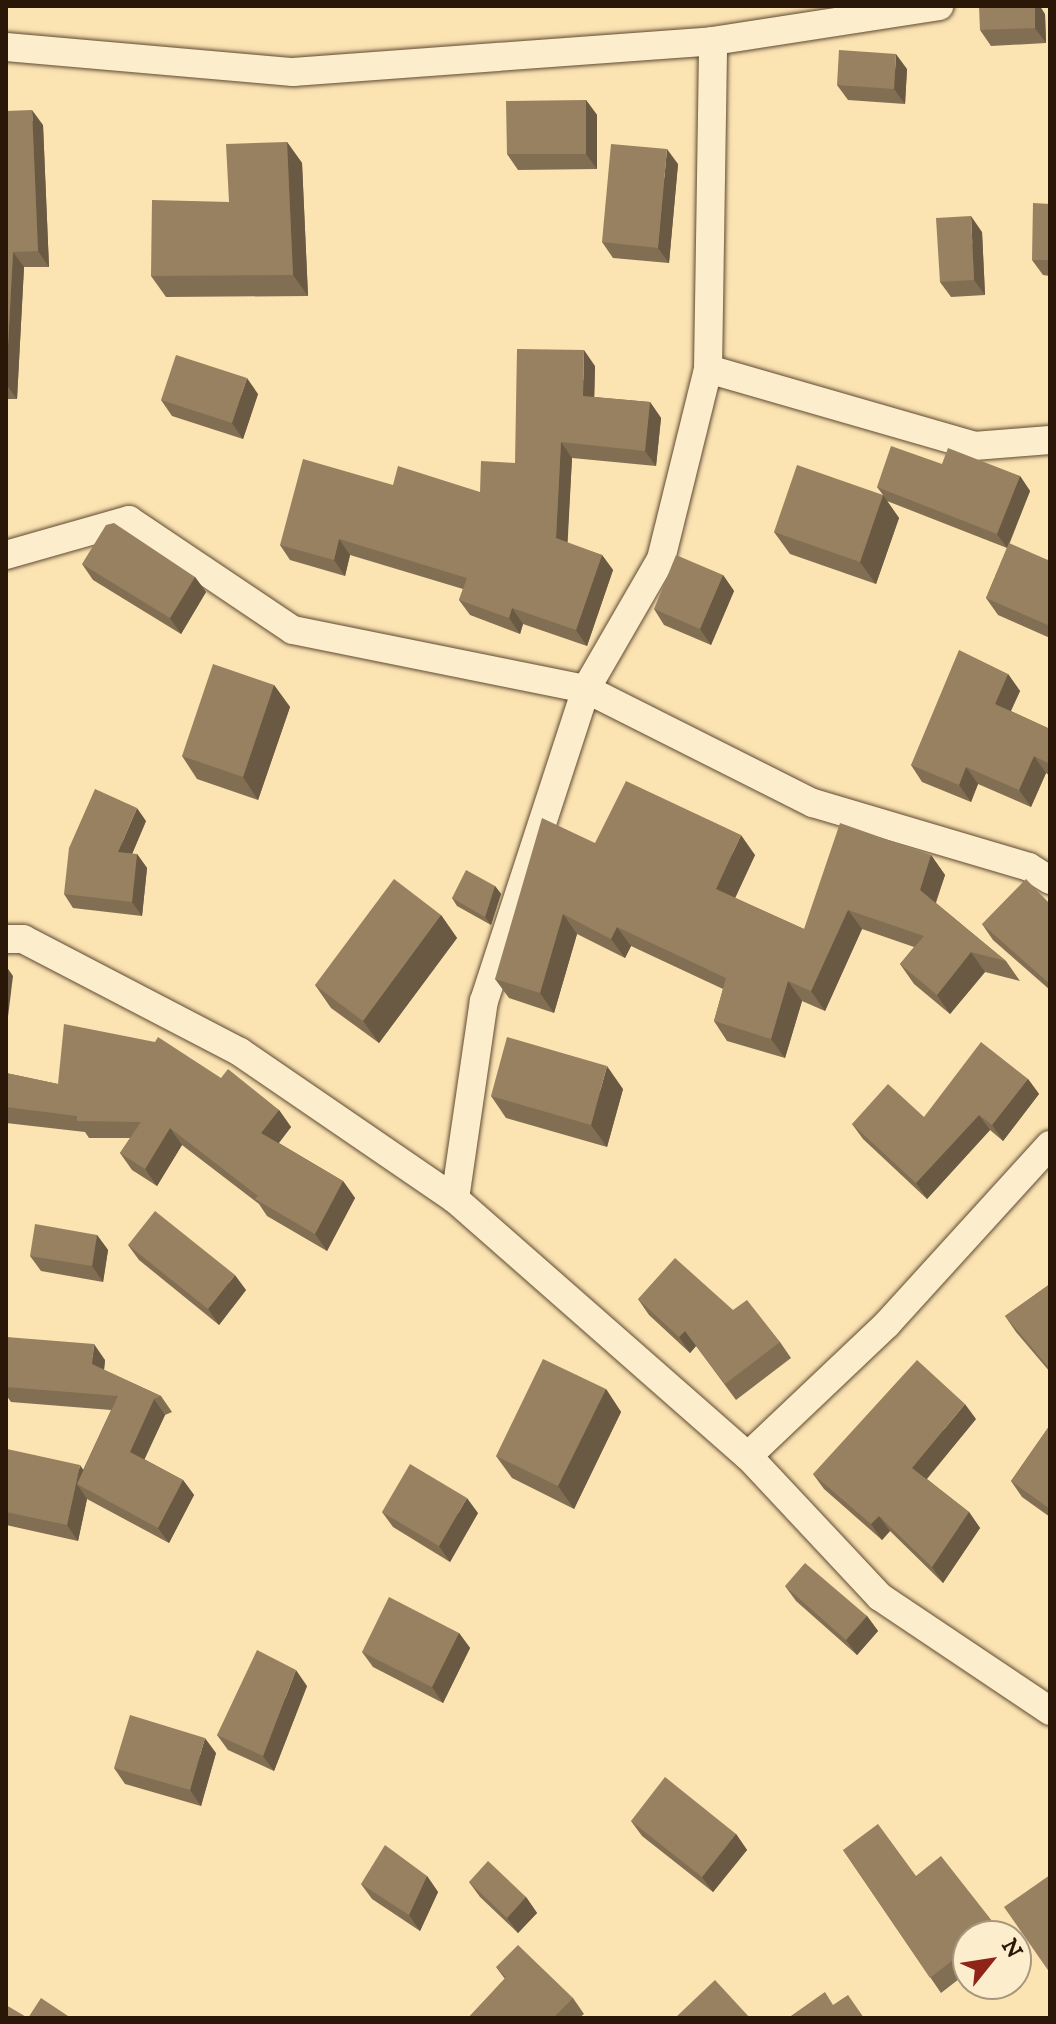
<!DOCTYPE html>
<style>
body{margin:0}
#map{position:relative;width:1056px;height:2024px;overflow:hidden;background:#fbe3b2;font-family:"IM FELL DW Pica",serif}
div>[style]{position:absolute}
.roads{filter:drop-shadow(0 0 2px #5f4a32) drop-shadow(0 0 2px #5f4a32)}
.street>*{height:28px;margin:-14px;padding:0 14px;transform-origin:14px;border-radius:14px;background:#fcedcd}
.wall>*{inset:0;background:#826f53}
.shaded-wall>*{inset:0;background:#6a5a43}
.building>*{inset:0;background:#978160}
span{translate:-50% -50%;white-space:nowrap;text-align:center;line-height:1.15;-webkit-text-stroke:6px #fcedcd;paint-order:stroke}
.frame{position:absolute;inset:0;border:8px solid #2b1707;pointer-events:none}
.north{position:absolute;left:952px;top:1920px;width:80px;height:80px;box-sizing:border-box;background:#fcedcd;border:2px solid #a8977e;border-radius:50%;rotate:60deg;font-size:22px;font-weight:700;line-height:32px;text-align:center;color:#2b1707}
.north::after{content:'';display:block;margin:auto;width:28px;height:36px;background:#8f2418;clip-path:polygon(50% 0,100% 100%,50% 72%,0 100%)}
</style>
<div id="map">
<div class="roads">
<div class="street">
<i style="left:6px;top:47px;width:288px;rotate:5deg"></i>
<i style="left:293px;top:72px;width:421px;rotate:-4.2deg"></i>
<i style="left:713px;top:41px;width:229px;rotate:-8.8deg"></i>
<i style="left:708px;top:369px;width:277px;rotate:16.1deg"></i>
<i style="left:974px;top:446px;width:76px;rotate:-4.5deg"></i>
<i style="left:6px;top:555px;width:128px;rotate:-15.9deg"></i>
<i style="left:129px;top:520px;width:197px;rotate:33.9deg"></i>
<i style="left:293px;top:630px;width:299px;rotate:11.4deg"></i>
<i style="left:586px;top:689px;width:254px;rotate:26.7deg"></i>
<i style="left:813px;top:803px;width:225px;rotate:16.5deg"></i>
<i style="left:1029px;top:867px;width:25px;rotate:32deg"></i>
<i style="left:6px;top:939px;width:17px"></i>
<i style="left:23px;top:939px;width:245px;rotate:27.5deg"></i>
<i style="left:240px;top:1052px;width:260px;rotate:34.4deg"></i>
<i style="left:455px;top:1199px;width:390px;rotate:41.3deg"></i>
<i style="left:748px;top:1456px;width:193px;rotate:46.9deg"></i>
<i style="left:880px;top:1597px;width:205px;rotate:33.8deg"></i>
<i style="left:455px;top:1199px;width:200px;rotate:-81.7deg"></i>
<i style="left:484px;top:1001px;width:328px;rotate:-71.9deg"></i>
<i style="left:586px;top:689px;width:150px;rotate:-60deg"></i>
<i style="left:661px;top:559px;width:196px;rotate:-76.1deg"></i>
<i style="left:708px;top:369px;width:328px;rotate:-89.1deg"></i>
<i style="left:748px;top:1456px;width:192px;rotate:-43.5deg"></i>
<i style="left:887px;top:1324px;width:242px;rotate:-47.7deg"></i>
</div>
</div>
<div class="wall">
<i style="clip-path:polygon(1045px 14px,1046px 43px,991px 46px,980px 30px)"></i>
<i style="clip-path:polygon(907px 69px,905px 104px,848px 100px,837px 85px)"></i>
<i style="clip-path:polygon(586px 100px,597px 115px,597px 169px,518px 170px,507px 154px)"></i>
<i style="clip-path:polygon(6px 111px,43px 125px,49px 267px,24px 267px,17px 399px,6px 399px)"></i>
<i style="clip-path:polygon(287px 142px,302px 163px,308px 296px,166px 297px,151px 276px,229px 202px)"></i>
<i style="clip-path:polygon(678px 164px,669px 263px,613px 258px,602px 242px)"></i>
<i style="clip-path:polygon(1050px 204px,1050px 276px,1043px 275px,1032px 260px)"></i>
<i style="clip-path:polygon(982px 232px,985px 295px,951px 297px,940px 282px)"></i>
<i style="clip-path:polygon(595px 366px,594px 397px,650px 402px,661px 418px,656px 466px,572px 458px,567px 543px,602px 555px,613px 570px,587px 646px,523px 624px,520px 634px,470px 615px,459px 600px,463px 589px,350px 555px,345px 576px,290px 560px,280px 545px,393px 485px,480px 492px,515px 463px)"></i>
<i style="clip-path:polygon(258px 394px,243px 439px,172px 416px,161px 400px)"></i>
<i style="clip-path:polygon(942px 464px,1020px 476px,1030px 491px,1009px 545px,1050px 561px,1050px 638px,998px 615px,986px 598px,1007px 548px,887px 501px,899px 518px,876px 584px,790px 554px,774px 532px,883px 495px,877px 487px)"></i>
<i style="clip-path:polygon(82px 564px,195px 577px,206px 592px,181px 634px,93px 580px)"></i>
<i style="clip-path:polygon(723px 575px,734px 591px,711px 645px,664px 625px,654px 609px)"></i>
<i style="clip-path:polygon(1008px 674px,1020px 691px,1011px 711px,1050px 729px,1050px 776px,1046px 773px,1031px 807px,978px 784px,971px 802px,922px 782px,911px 765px)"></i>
<i style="clip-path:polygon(274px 685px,290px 707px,258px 800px,197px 779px,182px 756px)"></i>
<i style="clip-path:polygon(146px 821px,132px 854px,137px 854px,147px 868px,142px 916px,73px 908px,64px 894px)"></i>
<i style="clip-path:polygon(595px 843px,755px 855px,735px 898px,804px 929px,931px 855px,945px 875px,936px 903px,1006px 961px,1020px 981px,985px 972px,950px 1014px,914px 984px,900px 964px,914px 947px,862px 929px,825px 1011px,802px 1001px,785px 1058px,727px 1041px,714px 1021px,723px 989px,631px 946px,625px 958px,577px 934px,554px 1013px,509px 998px,495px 979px)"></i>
<i style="clip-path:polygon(495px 886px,501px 894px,491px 925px,457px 906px,452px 898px)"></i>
<i style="clip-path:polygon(1050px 904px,1050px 990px,993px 940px,982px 924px)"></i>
<i style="clip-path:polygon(441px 915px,457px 938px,379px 1043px,331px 1008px,315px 985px)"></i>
<i style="clip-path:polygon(6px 1073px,58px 1084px,221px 1078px,279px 1110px,291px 1127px,279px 1143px,343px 1181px,355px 1198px,327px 1251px,267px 1216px,259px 1204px,182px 1145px,157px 1186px,132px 1170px,120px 1153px,130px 1138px,89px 1138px,85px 1132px,6px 1123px)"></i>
<i style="clip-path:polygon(1028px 1079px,1039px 1094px,1003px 1141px,990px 1130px,927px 1199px,863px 1139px,852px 1124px,924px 1117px)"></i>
<i style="clip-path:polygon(623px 1089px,607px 1147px,506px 1118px,491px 1096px)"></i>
<i style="clip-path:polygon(97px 1235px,108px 1250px,103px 1282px,41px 1271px,30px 1256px)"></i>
<i style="clip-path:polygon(128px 1245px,246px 1290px,219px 1325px,139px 1260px)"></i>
<i style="clip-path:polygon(1050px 1284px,1050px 1372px,1016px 1332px,1005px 1316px)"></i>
<i style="clip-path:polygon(638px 1299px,733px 1310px,780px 1342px,791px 1358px,736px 1400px,696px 1346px,690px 1353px,649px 1315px)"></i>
<i style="clip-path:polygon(6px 1337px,105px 1360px,104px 1370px,161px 1396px,172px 1412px,165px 1415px,144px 1459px,183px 1480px,194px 1495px,169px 1543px,87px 1499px,78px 1541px,6px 1525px,6px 1452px,83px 1470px,111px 1410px,11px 1402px,6px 1395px)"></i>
<i style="clip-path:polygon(606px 1389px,621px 1412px,574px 1509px,512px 1478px,496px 1456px)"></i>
<i style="clip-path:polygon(976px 1419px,927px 1479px,969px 1512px,980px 1528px,943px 1583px,890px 1531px,882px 1540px,824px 1489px,813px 1474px)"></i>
<i style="clip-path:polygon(1050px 1425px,1050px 1517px,1022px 1497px,1011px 1481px)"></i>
<i style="clip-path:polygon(382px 1512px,478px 1513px,450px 1562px,393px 1527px)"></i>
<i style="clip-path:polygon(785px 1586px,867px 1616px,878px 1631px,857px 1655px,796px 1601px)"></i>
<i style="clip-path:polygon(459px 1633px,470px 1648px,443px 1703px,373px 1667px,362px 1652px)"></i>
<i style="clip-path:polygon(307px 1686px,274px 1771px,228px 1750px,217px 1735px)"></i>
<i style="clip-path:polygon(216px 1753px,201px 1806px,125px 1784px,114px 1768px)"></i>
<i style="clip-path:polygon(631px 1821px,736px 1834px,747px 1850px,713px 1892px,642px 1836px)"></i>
<i style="clip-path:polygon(843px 1850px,996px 1926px,1003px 1936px,968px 1936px,968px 1972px,941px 1993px)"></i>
<i style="clip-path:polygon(427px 1876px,438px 1892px,420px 1931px,372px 1899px,361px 1884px)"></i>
<i style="clip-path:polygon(469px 1882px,526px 1897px,537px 1913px,518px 1933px,480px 1897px)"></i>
<i style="clip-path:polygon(496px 1967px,573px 1998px,584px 2014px,579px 2018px,468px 2018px,505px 1979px)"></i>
</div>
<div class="shaded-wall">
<i style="clip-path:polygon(1035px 6px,1040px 6px,1045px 14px,1046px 43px,1035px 28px)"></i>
<i style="clip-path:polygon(896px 54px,907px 69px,905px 104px,894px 89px)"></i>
<i style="clip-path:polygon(586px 100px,597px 115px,597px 169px,586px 154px)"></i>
<i style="clip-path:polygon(32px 110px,43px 125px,49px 267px,38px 251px)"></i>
<i style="clip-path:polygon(287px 142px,302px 163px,308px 296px,293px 275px)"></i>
<i style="clip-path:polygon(667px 149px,678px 164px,669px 263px,658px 248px)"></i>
<i style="clip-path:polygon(971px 216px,982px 232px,985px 295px,974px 280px)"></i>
<i style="clip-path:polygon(13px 252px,24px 267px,17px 399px,6px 384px)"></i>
<i style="clip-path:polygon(584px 350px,595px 366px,594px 411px,583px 396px)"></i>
<i style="clip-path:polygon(247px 378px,258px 394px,243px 439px,232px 423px)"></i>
<i style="clip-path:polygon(650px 402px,661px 418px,656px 466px,645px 451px)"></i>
<i style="clip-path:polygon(561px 442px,572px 458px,567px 554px,556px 538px)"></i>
<i style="clip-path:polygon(1020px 476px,1030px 491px,1007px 548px,997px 534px)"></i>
<i style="clip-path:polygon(883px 495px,899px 518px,876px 584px,860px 562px)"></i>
<i style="clip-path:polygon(339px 539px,350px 555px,345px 576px,334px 560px)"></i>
<i style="clip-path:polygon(602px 555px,613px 570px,587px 646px,576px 630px)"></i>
<i style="clip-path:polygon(723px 575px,734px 591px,711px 645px,700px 629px)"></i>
<i style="clip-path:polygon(195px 577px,206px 592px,181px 634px,170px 618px)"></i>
<i style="clip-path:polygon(512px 608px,523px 624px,520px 634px,509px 618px)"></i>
<i style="clip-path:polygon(1008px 674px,1020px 691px,1006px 721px,995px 704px)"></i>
<i style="clip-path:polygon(274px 685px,290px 707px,258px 800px,243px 777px)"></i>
<i style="clip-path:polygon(1034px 756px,1046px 773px,1031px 807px,1019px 790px)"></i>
<i style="clip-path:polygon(966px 767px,978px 784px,971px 802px,959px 785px)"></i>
<i style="clip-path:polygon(137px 808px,146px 821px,127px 866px,118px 852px)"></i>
<i style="clip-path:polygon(741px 835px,755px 855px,730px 909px,716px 889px)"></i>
<i style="clip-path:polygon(137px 854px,147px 868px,142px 916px,132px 902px)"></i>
<i style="clip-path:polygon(931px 855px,945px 875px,933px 909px,920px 890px)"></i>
<i style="clip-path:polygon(495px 886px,501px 894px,491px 925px,485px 917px)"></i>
<i style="clip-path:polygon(848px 910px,862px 929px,825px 1011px,811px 991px)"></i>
<i style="clip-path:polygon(563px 914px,577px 934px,554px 1013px,540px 993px)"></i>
<i style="clip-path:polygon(441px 915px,457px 938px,379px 1043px,363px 1021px)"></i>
<i style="clip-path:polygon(617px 927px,631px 946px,625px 958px,611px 939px)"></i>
<i style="clip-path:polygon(971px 952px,985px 972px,950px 1014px,937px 995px)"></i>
<i style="clip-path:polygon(6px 966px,13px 976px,6px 1033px)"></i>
<i style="clip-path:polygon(788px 981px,802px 1001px,785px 1058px,771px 1039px)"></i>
<i style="clip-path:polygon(607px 1066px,623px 1089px,607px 1147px,591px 1125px)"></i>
<i style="clip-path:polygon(1028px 1079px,1039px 1094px,1003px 1141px,992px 1125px)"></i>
<i style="clip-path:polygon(279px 1110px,291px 1127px,273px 1150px,261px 1133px)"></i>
<i style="clip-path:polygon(979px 1115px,990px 1130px,927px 1199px,916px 1183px)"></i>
<i style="clip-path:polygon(170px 1128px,182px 1145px,157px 1186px,145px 1169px)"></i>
<i style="clip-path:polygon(343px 1181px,355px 1198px,327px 1251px,315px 1234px)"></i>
<i style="clip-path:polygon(97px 1235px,108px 1250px,103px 1282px,92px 1266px)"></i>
<i style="clip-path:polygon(235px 1275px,246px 1290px,219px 1325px,208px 1309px)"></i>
<i style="clip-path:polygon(685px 1331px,696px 1346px,690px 1353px,679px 1337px)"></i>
<i style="clip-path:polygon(94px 1344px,105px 1360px,103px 1380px,92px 1364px)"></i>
<i style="clip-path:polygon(606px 1389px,621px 1412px,574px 1509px,558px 1486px)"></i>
<i style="clip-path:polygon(154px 1399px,165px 1415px,141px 1467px,130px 1452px)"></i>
<i style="clip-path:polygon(965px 1404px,976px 1419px,923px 1483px,912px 1468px)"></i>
<i style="clip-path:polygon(80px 1465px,91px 1481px,77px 1484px,87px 1499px,78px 1541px,67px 1525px)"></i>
<i style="clip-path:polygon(183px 1480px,194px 1495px,169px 1543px,158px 1528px)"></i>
<i style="clip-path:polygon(467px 1498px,478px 1513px,450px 1562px,439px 1546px)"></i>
<i style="clip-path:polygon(969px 1512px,980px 1528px,943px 1583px,932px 1567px)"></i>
<i style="clip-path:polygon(879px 1516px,890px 1531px,882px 1540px,871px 1524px)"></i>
<i style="clip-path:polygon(867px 1616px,878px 1631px,857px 1655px,846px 1640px)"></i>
<i style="clip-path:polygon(459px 1633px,470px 1648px,443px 1703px,432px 1687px)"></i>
<i style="clip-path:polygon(296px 1670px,307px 1686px,274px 1771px,263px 1756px)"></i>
<i style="clip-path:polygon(205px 1738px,216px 1753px,201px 1806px,190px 1790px)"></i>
<i style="clip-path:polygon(736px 1834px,747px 1850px,713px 1892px,702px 1877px)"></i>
<i style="clip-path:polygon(427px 1876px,438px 1892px,420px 1931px,409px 1915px)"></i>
<i style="clip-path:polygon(526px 1897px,537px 1913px,518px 1933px,507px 1918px)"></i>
</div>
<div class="building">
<i style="clip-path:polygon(979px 6px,1035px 6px,1035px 28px,980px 30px)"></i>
<i style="clip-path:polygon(839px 50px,896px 54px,894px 89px,837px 85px)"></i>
<i style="clip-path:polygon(586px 100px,586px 154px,507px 154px,506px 101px)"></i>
<i style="clip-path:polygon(32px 110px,38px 251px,13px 252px,6px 384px,6px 111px)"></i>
<i style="clip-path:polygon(287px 142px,293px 275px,151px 276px,152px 200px,229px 202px,226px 144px)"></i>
<i style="clip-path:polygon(611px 144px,667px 149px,658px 248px,602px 242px)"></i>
<i style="clip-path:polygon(1033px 203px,1050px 204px,1050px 260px,1032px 260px)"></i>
<i style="clip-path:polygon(971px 216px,974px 280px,940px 282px,936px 218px)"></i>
<i style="clip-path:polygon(517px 349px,584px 350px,583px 396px,650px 402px,645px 451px,561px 442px,556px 538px,602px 555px,576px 630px,512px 608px,509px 618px,459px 600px,467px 578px,339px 539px,334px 560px,280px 545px,303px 459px,393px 485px,398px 466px,480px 492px,481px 461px,515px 463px)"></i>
<i style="clip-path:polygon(176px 355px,247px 378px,232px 423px,161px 400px)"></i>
<i style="clip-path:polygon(891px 446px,942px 464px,948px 448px,1020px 476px,997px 534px,877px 487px)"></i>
<i style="clip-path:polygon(797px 465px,883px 495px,860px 562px,774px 532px)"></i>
<i style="clip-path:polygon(114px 523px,195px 577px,170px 618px,82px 564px,106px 525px)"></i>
<i style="clip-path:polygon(1009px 543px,1050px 561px,1050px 626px,986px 598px)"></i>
<i style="clip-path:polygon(676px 555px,723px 575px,700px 629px,654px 609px)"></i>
<i style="clip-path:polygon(959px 650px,1008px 674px,995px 704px,1050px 729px,1050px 764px,1034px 756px,1019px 790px,966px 767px,959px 785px,911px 765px)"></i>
<i style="clip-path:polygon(213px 664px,274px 685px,243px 777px,182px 756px)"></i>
<i style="clip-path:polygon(626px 781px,741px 835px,716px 889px,804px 929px,840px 823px,931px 855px,920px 890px,1006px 961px,971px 952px,937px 995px,900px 964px,924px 936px,848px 910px,811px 991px,788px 981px,771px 1039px,714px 1021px,726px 978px,617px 927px,611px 939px,563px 914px,540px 993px,495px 979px,542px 818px,595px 843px)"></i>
<i style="clip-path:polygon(95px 789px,137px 808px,118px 852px,137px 854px,132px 902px,64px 894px,69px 848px)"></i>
<i style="clip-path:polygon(466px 870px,495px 886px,485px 917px,452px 898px)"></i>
<i style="clip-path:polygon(394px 879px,441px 915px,363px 1021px,315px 985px)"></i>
<i style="clip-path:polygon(1026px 879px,1050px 904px,1050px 984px,982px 924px)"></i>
<i style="clip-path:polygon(64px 1024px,155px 1042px,158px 1037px,221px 1078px,228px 1069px,279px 1110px,261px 1133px,343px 1181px,315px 1234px,255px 1199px,258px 1196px,170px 1128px,145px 1169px,120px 1153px,141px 1122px,77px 1121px,77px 1116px,6px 1107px,6px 1073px,58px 1084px)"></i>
<i style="clip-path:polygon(507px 1037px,607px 1066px,591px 1125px,491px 1096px)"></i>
<i style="clip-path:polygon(981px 1042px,1028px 1079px,992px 1125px,979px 1115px,916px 1183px,852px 1124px,888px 1084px,924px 1117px)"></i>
<i style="clip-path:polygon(155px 1211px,235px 1275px,208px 1309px,128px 1245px)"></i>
<i style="clip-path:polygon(35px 1224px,97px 1235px,92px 1266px,30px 1256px)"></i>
<i style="clip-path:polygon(675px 1258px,733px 1310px,747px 1300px,780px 1342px,725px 1384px,685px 1331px,679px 1337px,638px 1299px)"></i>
<i style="clip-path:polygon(1050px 1284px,1050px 1369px,1005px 1316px)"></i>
<i style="clip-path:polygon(6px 1337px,94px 1344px,92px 1364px,161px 1396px,154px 1399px,130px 1452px,183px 1480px,158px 1528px,77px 1484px,118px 1396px,6px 1387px)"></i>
<i style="clip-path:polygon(543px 1359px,606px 1389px,558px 1486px,496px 1456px)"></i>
<i style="clip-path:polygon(917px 1360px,965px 1404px,912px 1468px,969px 1512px,932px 1567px,879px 1516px,871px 1524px,813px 1474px)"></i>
<i style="clip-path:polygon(1050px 1425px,1050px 1509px,1011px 1481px)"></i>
<i style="clip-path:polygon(7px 1449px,80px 1465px,67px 1525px,6px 1512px)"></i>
<i style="clip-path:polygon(410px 1464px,467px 1498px,439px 1546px,382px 1512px)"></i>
<i style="clip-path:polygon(805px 1563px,867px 1616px,846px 1640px,785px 1586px)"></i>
<i style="clip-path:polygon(389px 1597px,459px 1633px,432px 1687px,362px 1652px)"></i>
<i style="clip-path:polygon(257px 1650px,296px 1670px,263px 1756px,217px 1735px)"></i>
<i style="clip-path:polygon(130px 1715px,205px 1738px,190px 1790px,114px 1768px)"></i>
<i style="clip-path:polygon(665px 1777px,736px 1834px,702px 1877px,631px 1821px)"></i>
<i style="clip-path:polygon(878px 1824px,916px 1876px,941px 1856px,996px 1926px,984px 1936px,968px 1936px,968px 1948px,930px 1978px,843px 1850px)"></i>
<i style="clip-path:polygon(385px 1845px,427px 1876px,409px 1915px,361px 1884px)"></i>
<i style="clip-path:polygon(488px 1861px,526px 1897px,507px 1918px,469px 1882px)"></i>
<i style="clip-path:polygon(1050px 1875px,1050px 1973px,1004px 1907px)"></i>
<i style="clip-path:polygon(518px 1945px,573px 1998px,553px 2018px,468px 2018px,506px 1977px,496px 1967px)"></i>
<i style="clip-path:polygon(715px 1980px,750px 2018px,675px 2018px)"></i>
<i style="clip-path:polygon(825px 1992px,833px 2005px,848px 1995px,864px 2018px,788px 2018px)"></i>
<i style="clip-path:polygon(41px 1998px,71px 2018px,6px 2018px,6px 2005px,28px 2018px)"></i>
</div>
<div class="frame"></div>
<div class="north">N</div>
</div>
